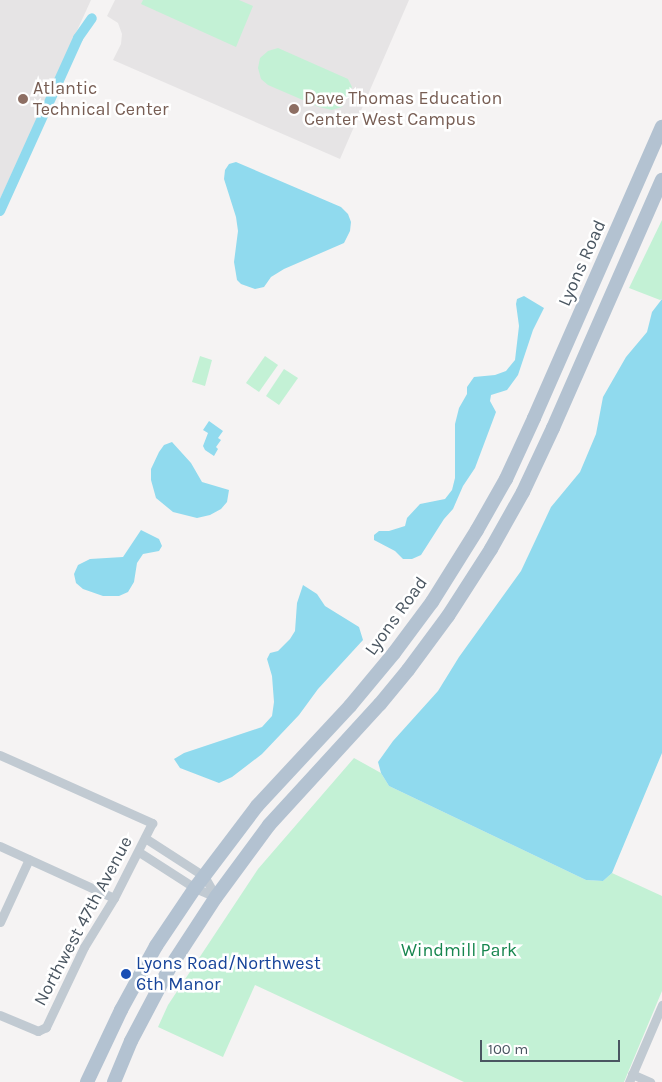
<!DOCTYPE html>
<style>
body{margin:0}
#map{position:relative;width:662px;height:1082px;overflow:hidden;background:#f5f3f3;font-family:Karla,sans-serif}
div>[style]{position:absolute}
.education>*{inset:0;background:#e6e4e5}
.green>*{inset:0;background:#c3f1d5}
.water>*{inset:0;background:#90daee}
.canal>*{height:10px;margin:-5px;padding:0 5px;transform-origin:5px;border-radius:5px;background:#90daee}
.minor>*{height:9px;margin:-4.5px;padding:0 4.5px;transform-origin:4.5px;border-radius:4.5px;background:#c1cad2}
.primary>*{height:14px;margin:-7px;padding:0 7px;transform-origin:7px;border-radius:7px;background:#b3c2d1}
.dots>*{width:14px;height:14px;translate:-50% -50%;box-sizing:border-box;border:2px solid #fff;border-radius:50%}
span{translate:-50% -50%;white-space:nowrap;text-align:center;line-height:1.15;-webkit-text-stroke:5px #fff;paint-order:stroke}
.education-label{font-size:18px;color:#785e54}
.left{translate:0 -50%;text-align:left}
.street-label{font-size:18px;color:#4a5661}
.park-label{font-size:18px;color:#17864f}
.transit-label{font-size:18px;color:#164399}
.scale{position:absolute;left:480px;top:1040px;width:140px;height:22px;box-sizing:border-box;border:2px solid #4a5661;border-top:0;padding-left:6px;font-size:15px;line-height:18px;white-space:nowrap;color:#4a5661;-webkit-text-stroke:4px #fff;paint-order:stroke}
</style>
<div id="map">
<div class="education">
<i style="clip-path:polygon(0 0,91px 0,0 199px)"></i>
<i style="clip-path:polygon(115px 0,409px 0,340px 159px,113px 60px,121px 44px,122px 34px,118px 23px,107px 16px)"></i>
</div>
<div class="green">
<i style="clip-path:polygon(143px 0,239px 0,253px 6px,236px 47px,141px 4px)"></i>
<i style="clip-path:polygon(278px 48px,348px 79px,352px 87px,342px 107px,332px 110px,319px 107px,268px 85px,261px 79px,258px 68px,260px 58px,268px 51px)"></i>
<i style="clip-path:polygon(662px 220px,662px 299px,660px 300px,629px 288px)"></i>
<i style="clip-path:polygon(200px 356px,212px 360px,205px 386px,192px 382px)"></i>
<i style="clip-path:polygon(265px 356px,278px 365px,259px 392px,246px 383px)"></i>
<i style="clip-path:polygon(284px 369px,298px 378px,279px 405px,266px 396px)"></i>
<i style="clip-path:polygon(354px 758px,381px 773px,389px 786px,586px 880px,603px 881px,612px 873px,662px 896px,662px 991px,624px 1082px,464px 1082px,255px 985px,223px 1057px,158px 1027px,168px 1005px,258px 869px)"></i>
</div>
<div class="water">
<i style="clip-path:polygon(236px 162px,341px 207px,348px 214px,351px 222px,350px 231px,344px 243px,284px 269px,271px 277px,264px 287px,255px 289px,241px 284px,237px 280px,234px 262px,238px 231px,236px 217px,224px 179px,225px 170px,229px 164px)"></i>
<i style="clip-path:polygon(524px 296px,544px 308px,533px 330px,518px 375px,507px 390px,491px 395px,490px 401px,496px 412px,475px 468px,463px 486px,453px 509px,444px 519px,421px 555px,412px 559px,403px 559px,395px 551px,374px 540px,374px 535px,379px 531px,389px 531px,405px 526px,407px 518px,420px 504px,445px 499px,452px 490px,455px 478px,455px 424px,459px 408px,467px 394px,467px 387px,474px 377px,495px 375px,506px 371px,515px 360px,519px 326px,516px 304px,517px 299px)"></i>
<i style="clip-path:polygon(662px 299px,662px 753px,612px 873px,603px 881px,586px 880px,389px 786px,381px 773px,378px 762px,393px 741px,438px 691px,459px 657px,521px 571px,551px 507px,580px 472px,596px 434px,603px 397px,626px 357px,647px 332px,652px 312px)"></i>
<i style="clip-path:polygon(209px 421px,223px 431px,218px 438px,221px 440px,216px 447px,218px 449px,214px 456px,205px 450px,203px 446px,208px 433px,203px 430px)"></i>
<i style="clip-path:polygon(172px 442px,191px 463px,202px 482px,229px 490px,227px 502px,221px 509px,210px 515px,197px 518px,173px 512px,156px 498px,151px 480px,151px 469px,159px 452px,164px 445px)"></i>
<i style="clip-path:polygon(141px 530px,159px 539px,162px 546px,159px 551px,143px 554px,137px 563px,134px 582px,128px 592px,119px 596px,103px 596px,83px 589px,76px 583px,74px 574px,78px 565px,90px 559px,123px 557px)"></i>
<i style="clip-path:polygon(303px 585px,317px 594px,325px 606px,359px 627px,363px 640px,318px 689px,299px 715px,262px 754px,232px 777px,219px 783px,180px 768px,174px 759px,184px 753px,262px 727px,272px 716px,274px 702px,272px 676px,267px 659px,270px 653px,278px 651px,290px 639px,295px 631px,297px 603px)"></i>
</div>
<div class="canal">
<i style="left:0;top:211px;width:190px;rotate:-65.7deg"></i>
<i style="left:78px;top:38px;width:24px;rotate:-55deg"></i>
</div>
<div class="minor">
<i style="left:0;top:755px;width:167px;rotate:24.1deg"></i>
<i style="left:152px;top:823px;width:84px;rotate:116.9deg"></i>
<i style="left:114px;top:898px;width:57px;rotate:121.5deg"></i>
<i style="left:84px;top:947px;width:89px;rotate:115.4deg"></i>
<i style="left:46px;top:1027px;width:9px;rotate:153deg"></i>
<i style="left:38px;top:1031px;width:41px;rotate:-157.2deg"></i>
<i style="left:145px;top:838px;width:70px;rotate:32.8deg"></i>
<i style="left:204px;top:876px;width:24px;rotate:60deg"></i>
<i style="left:0;top:846px;width:125px;rotate:24.5deg"></i>
<i style="left:139px;top:852px;width:67px;rotate:32.7deg"></i>
<i style="left:195px;top:888px;width:23px;rotate:23deg"></i>
<i style="left:0;top:922px;width:69px;rotate:-65.3deg"></i>
<i style="left:632px;top:1074px;width:20px;rotate:24deg"></i>
<i style="left:629px;top:1082px;width:84px;rotate:-66.8deg"></i>
</div>
<div class="primary">
<i style="left:87px;top:1082px;width:80px;rotate:-64.7deg"></i>
<i style="left:121px;top:1010px;width:73px;rotate:-61.3deg"></i>
<i style="left:156px;top:946px;width:70px;rotate:-56.1deg"></i>
<i style="left:195px;top:888px;width:103px;rotate:-52.9deg"></i>
<i style="left:257px;top:806px;width:137px;rotate:-47.1deg"></i>
<i style="left:350px;top:706px;width:69px;rotate:-50.3deg"></i>
<i style="left:394px;top:653px;width:64px;rotate:-53.3deg"></i>
<i style="left:432px;top:602px;width:85px;rotate:-58deg"></i>
<i style="left:477px;top:530px;width:59px;rotate:-60.4deg"></i>
<i style="left:506px;top:479px;width:67px;rotate:-65.3deg"></i>
<i style="left:534px;top:418px;width:318px;rotate:-66.3deg"></i>
<i style="left:114px;top:1082px;width:44px;rotate:-67.5deg"></i>
<i style="left:131px;top:1041px;width:81px;rotate:-62.2deg"></i>
<i style="left:169px;top:969px;width:86px;rotate:-56.9deg"></i>
<i style="left:216px;top:897px;width:89px;rotate:-53.6deg"></i>
<i style="left:269px;top:825px;width:164px;rotate:-47.5deg"></i>
<i style="left:380px;top:704px;width:44px;rotate:-50.5deg"></i>
<i style="left:408px;top:670px;width:67px;rotate:-53.5deg"></i>
<i style="left:448px;top:616px;width:80px;rotate:-57.3deg"></i>
<i style="left:491px;top:549px;width:65px;rotate:-60.7deg"></i>
<i style="left:523px;top:492px;width:71px;rotate:-64.9deg"></i>
<i style="left:553px;top:428px;width:271px;rotate:-66.3deg"></i>
</div>
<div class="dots">
<i style="left:23px;top:99px;background:#8d6e63"></i>
<i style="left:294px;top:109px;background:#8d6e63"></i>
<i style="left:126px;top:974px;background:#1a4fb4"></i>
</div>
<div class="education-label">
<span class="left" style="left:33px;top:99px">Atlantic<br>Technical Center</span>
<span class="left" style="left:304px;top:109px">Dave Thomas Education<br>Center West Campus</span>
</div>
<div class="street-label">
<span style="left:582px;top:263px;rotate:-66deg">Lyons Road</span>
<span style="left:396px;top:616px;rotate:-54deg">Lyons Road</span>
<span style="left:83px;top:921px;rotate:-62deg">Northwest 47th Avenue</span>
</div>
<div class="park-label">
<span style="left:459px;top:950px">Windmill Park</span>
</div>
<div class="transit-label">
<span class="left" style="left:136px;top:974px">Lyons Road/Northwest<br>6th Manor</span>
</div>
<div class="scale">100 m</div>
</div>
